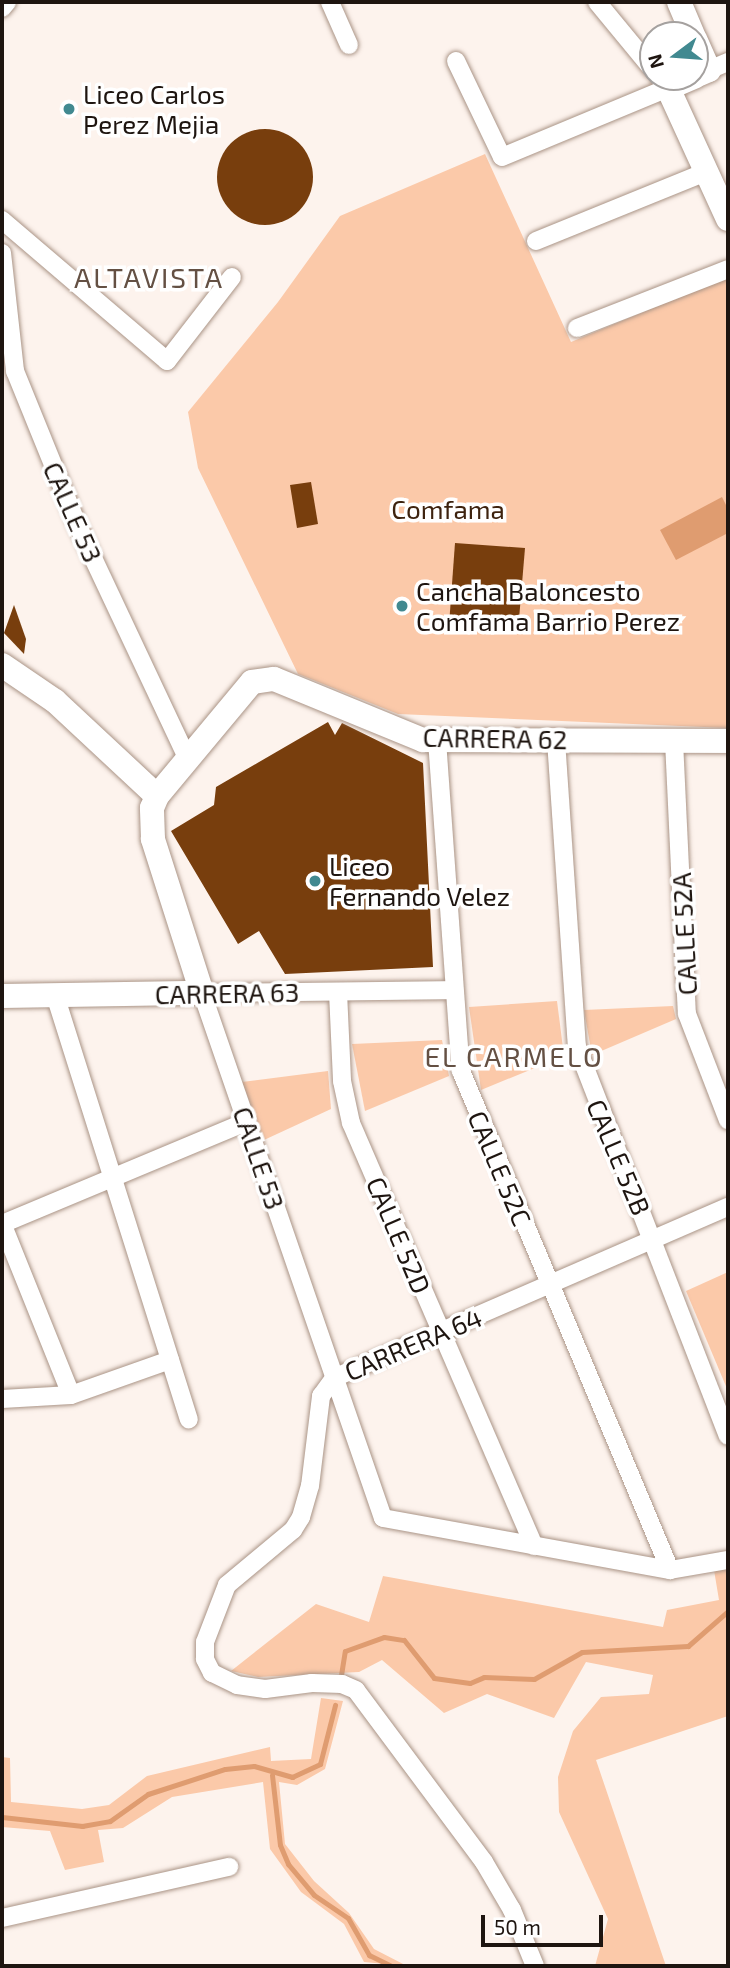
<!DOCTYPE html>
<style>
body{margin:0}
#map{position:relative;width:730px;height:1968px;overflow:hidden;background:#fdf3ed;font-family:"Exo 2",sans-serif}
div>[style]{position:absolute}
.green>*{inset:0;background:#fbc9a9}
.water>*{inset:0;background:#df9c70}
.stream>*{height:5px;margin:-2.5px;padding:0 2.5px;transform-origin:2.5px;border-radius:2.5px;background:#df9c70}
.building>*{inset:0;background:#783e0d}
.round{border-radius:50%}
.roads{filter:drop-shadow(0 0 2px #aa9486) drop-shadow(0 0 2px #aa9486)}
.street>*{height:18px;margin:-9px;padding:0 9px;transform-origin:9px;border-radius:9px;background:#fff}
.secondary>*{height:24px;margin:-12px;padding:0 12px;transform-origin:12px;border-radius:12px;background:#fff}
.dots>*{width:19px;height:19px;translate:-50% -50%;box-sizing:border-box;border:4px solid #fff;border-radius:50%}
span{translate:-50% -50%;white-space:nowrap;text-align:center;line-height:1.15;-webkit-text-stroke:7px #fff;paint-order:stroke}
.poi-label{font-size:26px;color:#1e1510}
.left{translate:0 -50%;text-align:left}
.park-label{font-size:26px;color:#3e230f}
.street-label{font-size:26px;color:#1e1510}
.neighbourhood-label{font-size:28px;color:#645043;letter-spacing:2px}
.frame{position:absolute;inset:0;border:4px solid #1e1510;pointer-events:none}
.north{position:absolute;left:639px;top:21px;width:70px;height:70px;box-sizing:border-box;background:#fff;border:2px solid #a5a19f;border-radius:50%;rotate:254deg;font-size:19px;font-weight:700;line-height:28px;text-align:center;color:#1e1510}
.north::after{content:'';display:block;margin:auto;width:24px;height:32px;background:#418990;clip-path:polygon(50% 0,100% 100%,50% 72%,0 100%)}
.scale{position:absolute;left:481px;top:1915px;width:122px;height:32px;box-sizing:border-box;border:4px solid #1e1510;border-top:0;padding-left:9px;font-size:21px;line-height:24px;white-space:nowrap;color:#1e1510;-webkit-text-stroke:5px #fff;paint-order:stroke}
</style>
<div id="map">
<div class="green">
<i style="clip-path:polygon(485px 154px,571px 342px,728px 277px,728px 728px,398px 714px,298px 674px,198px 468px,188px 412px,278px 302px,340px 216px)"></i>
<i style="clip-path:polygon(557px 1001px,564px 1056px,481px 1090px,469px 1007px)"></i>
<i style="clip-path:polygon(673px 1006px,676px 1019px,592px 1055px,584px 1010px)"></i>
<i style="clip-path:polygon(442px 1040px,449px 1076px,365px 1111px,352px 1044px)"></i>
<i style="clip-path:polygon(328px 1071px,331px 1109px,264px 1140px,242px 1082px)"></i>
<i style="clip-path:polygon(728px 1272px,728px 1391px,686px 1291px)"></i>
<i style="clip-path:polygon(728px 1568px,728px 1716px,596px 1760px,666px 1966px,595px 1966px,608px 1919px,559px 1812px,558px 1777px,573px 1731px,601px 1697px,649px 1694px,653px 1675px,586px 1662px,554px 1718px,487px 1694px,444px 1713px,382px 1660px,359px 1672px,258px 1677px,231px 1671px,316px 1604px,369px 1622px,383px 1576px,663px 1627px,667px 1610px,719px 1600px,714px 1570px)"></i>
<i style="clip-path:polygon(321px 1698px,343px 1701px,325px 1769px,297px 1785px,279px 1782px,285px 1844px,314px 1881px,349px 1913px,374px 1949px,407px 1966px,364px 1962px,344px 1924px,301px 1892px,270px 1849px,263px 1782px,172px 1797px,123px 1828px,98px 1830px,104px 1862px,65px 1870px,50px 1831px,2px 1827px,2px 1757px,10px 1758px,11px 1802px,82px 1809px,109px 1805px,147px 1776px,270px 1747px,271px 1761px,311px 1759px)"></i>
</div>
<div class="water">
<i style="clip-path:polygon(722px 497px,728px 509px,728px 533px,676px 560px,660px 530px)"></i>
</div>
<div class="stream">
<i style="left:341px;top:1675px;width:24px;rotate:-81deg"></i>
<i style="left:345px;top:1651px;width:41px;rotate:-19.7deg"></i>
<i style="left:384px;top:1637px;width:20px;rotate:9deg"></i>
<i style="left:404px;top:1640px;width:48px;rotate:51.7deg"></i>
<i style="left:434px;top:1678px;width:36px;rotate:8deg"></i>
<i style="left:470px;top:1683px;width:15px;rotate:-23deg"></i>
<i style="left:484px;top:1677px;width:50px;rotate:2.3deg"></i>
<i style="left:534px;top:1679px;width:55px;rotate:-29.4deg"></i>
<i style="left:582px;top:1652px;width:106px;rotate:-3.2deg"></i>
<i style="left:688px;top:1646px;width:53px;rotate:-41.2deg"></i>
<i style="left:272px;top:1775px;width:70px;rotate:83.5deg"></i>
<i style="left:280px;top:1845px;width:21px;rotate:67deg"></i>
<i style="left:288px;top:1864px;width:40px;rotate:50deg"></i>
<i style="left:314px;top:1895px;width:41px;rotate:34.1deg"></i>
<i style="left:348px;top:1918px;width:43px;rotate:60.4deg"></i>
<i style="left:369px;top:1955px;width:25px;rotate:26deg"></i>
<i style="left:2px;top:1817px;width:81px;rotate:6.4deg"></i>
<i style="left:82px;top:1826px;width:28px;rotate:-10deg"></i>
<i style="left:110px;top:1821px;width:47px;rotate:-35.4deg"></i>
<i style="left:148px;top:1794px;width:81px;rotate:-18deg"></i>
<i style="left:225px;top:1769px;width:29px;rotate:-6deg"></i>
<i style="left:254px;top:1766px;width:40px;rotate:16deg"></i>
<i style="left:292px;top:1777px;width:31px;rotate:-25deg"></i>
<i style="left:320px;top:1764px;width:61px;rotate:-75.7deg"></i>
</div>
<div class="building">
<i class="round" style="left:217px;top:129px;width:96px;height:96px"></i>
<i style="clip-path:polygon(311px 482px,318px 524px,297px 528px,290px 485px)"></i>
<i style="clip-path:polygon(455px 543px,525px 548px,518px 631px,449px 625px)"></i>
<i style="clip-path:polygon(14px 605px,26px 639px,24px 654px,4px 633px)"></i>
<i style="clip-path:polygon(328px 722px,335px 735px,342px 723px,423px 763px,433px 967px,285px 974px,259px 931px,238px 944px,171px 831px,214px 805px,216px 787px)"></i>
</div>
<div class="roads">
<div class="street">
<i style="left:330px;top:2px;width:47px;rotate:66.2deg"></i>
<i style="left:597px;top:2px;width:88px;rotate:50.5deg"></i>
<i style="left:2px;top:8px;width:8px;rotate:-50deg"></i>
<i style="left:456px;top:61px;width:106px;rotate:64.4deg"></i>
<i style="left:502px;top:157px;width:180px;rotate:-22.6deg"></i>
<i style="left:668px;top:88px;width:14px;rotate:-129deg"></i>
<i style="left:709px;top:70px;width:21px;rotate:-23deg"></i>
<i style="left:2px;top:220px;width:217px;rotate:40.5deg"></i>
<i style="left:167px;top:361px;width:106px;rotate:-52.3deg"></i>
<i style="left:536px;top:241px;width:183px;rotate:-22.1deg"></i>
<i style="left:2px;top:253px;width:119px;rotate:83.7deg"></i>
<i style="left:15px;top:371px;width:167px;rotate:67.9deg"></i>
<i style="left:78px;top:526px;width:256px;rotate:64.8deg"></i>
<i style="left:577px;top:328px;width:162px;rotate:-21.3deg"></i>
<i style="left:437px;top:740px;width:332px;rotate:85.9deg"></i>
<i style="left:461px;top:1071px;width:541px;rotate:67.27deg"></i>
<i style="left:556px;top:740px;width:308px;rotate:86.1deg"></i>
<i style="left:577px;top:1047px;width:417px;rotate:68.8deg"></i>
<i style="left:674px;top:741px;width:273px;rotate:87.3deg"></i>
<i style="left:687px;top:1014px;width:114px;rotate:68.9deg"></i>
<i style="left:453px;top:990px;width:251px;rotate:179.3deg"></i>
<i style="left:202px;top:993px;width:555px;rotate:70.98deg"></i>
<i style="left:383px;top:1518px;width:292px;rotate:10.3deg"></i>
<i style="left:670px;top:1570px;width:59px;rotate:-9.8deg"></i>
<i style="left:338px;top:992px;width:89px;rotate:87.4deg"></i>
<i style="left:342px;top:1081px;width:43px;rotate:77.9deg"></i>
<i style="left:351px;top:1123px;width:461px;rotate:66.6deg"></i>
<i style="left:55px;top:995px;width:445px;rotate:72.5deg"></i>
<i style="left:2px;top:1223px;width:185px;rotate:68.1deg"></i>
<i style="left:2px;top:1224px;width:264px;rotate:-22.7deg"></i>
<i style="left:2px;top:1399px;width:69px;rotate:-3.3deg"></i>
<i style="left:71px;top:1395px;width:105px;rotate:-19.5deg"></i>
<i style="left:2px;top:1918px;width:233px;rotate:-12.7deg"></i>
<i style="left:535px;top:1966px;width:61px;rotate:-112.3deg"></i>
<i style="left:512px;top:1910px;width:56px;rotate:-120.3deg"></i>
<i style="left:484px;top:1862px;width:214px;rotate:-126.7deg"></i>
<i style="left:356px;top:1690px;width:15px;rotate:-157deg"></i>
<i style="left:342px;top:1684px;width:30px;rotate:-178deg"></i>
<i style="left:312px;top:1683px;width:47px;rotate:172.7deg"></i>
<i style="left:265px;top:1689px;width:28px;rotate:-172deg"></i>
<i style="left:237px;top:1685px;width:28px;rotate:-154deg"></i>
<i style="left:212px;top:1673px;width:16px;rotate:-117deg"></i>
<i style="left:205px;top:1659px;width:17px;rotate:-90deg"></i>
<i style="left:205px;top:1642px;width:61px;rotate:-68.9deg"></i>
<i style="left:227px;top:1585px;width:86px;rotate:-39.8deg"></i>
<i style="left:293px;top:1530px;width:15px;rotate:-58deg"></i>
<i style="left:301px;top:1517px;width:32px;rotate:-74deg"></i>
<i style="left:310px;top:1486px;width:91px;rotate:-83deg"></i>
<i style="left:321px;top:1396px;width:22px;rotate:-54deg"></i>
<i style="left:334px;top:1378px;width:430px;rotate:-23.5deg"></i>
</div>
<div class="secondary">
<i style="left:679px;top:2px;width:36px;rotate:67deg"></i>
<i style="left:695px;top:39px;width:34px;rotate:66deg"></i>
<i style="left:709px;top:70px;width:15px;rotate:157deg"></i>
<i style="left:694px;top:77px;width:28px;rotate:157deg"></i>
<i style="left:668px;top:88px;width:144px;rotate:65.4deg"></i>
<i style="left:2px;top:665px;width:64px;rotate:34.2deg"></i>
<i style="left:55px;top:701px;width:139px;rotate:43deg"></i>
<i style="left:2px;top:996px;width:200px;rotate:-0.9deg"></i>
<i style="left:202px;top:993px;width:162px;rotate:-107.7deg"></i>
<i style="left:153px;top:839px;width:31px;rotate:-92deg"></i>
<i style="left:152px;top:808px;width:13px;rotate:-67deg"></i>
<i style="left:157px;top:796px;width:148px;rotate:-50.2deg"></i>
<i style="left:252px;top:682px;width:22px;rotate:-8deg"></i>
<i style="left:274px;top:679px;width:161px;rotate:22.3deg"></i>
<i style="left:423px;top:740px;width:305px;rotate:0.2deg"></i>
</div>
</div>
<div class="dots">
<i style="left:69px;top:109px;background:#418990"></i>
<i style="left:402px;top:606px;background:#418990"></i>
<i style="left:315px;top:881px;background:#418990"></i>
</div>
<div class="poi-label">
<span class="left" style="left:83px;top:109px">Liceo Carlos<br>Perez Mejia</span>
<span class="left" style="left:416px;top:606px">Cancha Baloncesto<br>Comfama Barrio Perez</span>
<span class="left" style="left:329px;top:881px">Liceo<br>Fernando Velez</span>
</div>
<div class="park-label">
<span style="left:448px;top:509px">Comfama</span>
</div>
<div class="street-label">
<span style="left:73px;top:512px;rotate:66deg">CALLE 53</span>
<span style="left:495px;top:738px;rotate:1deg">CARRERA 62</span>
<span style="left:684px;top:934px;rotate:-93deg">CALLE 52A</span>
<span style="left:227px;top:993px;rotate:-1deg">CARRERA 63</span>
<span style="left:619px;top:1157px;rotate:67deg">CALLE 52B</span>
<span style="left:259px;top:1158px;rotate:71deg">CALLE 53</span>
<span style="left:500px;top:1168px;rotate:67deg">CALLE 52C</span>
<span style="left:399px;top:1235px;rotate:67deg">CALLE 52D</span>
<span style="left:413px;top:1344px;rotate:-23deg">CARRERA 64</span>
</div>
<div class="neighbourhood-label">
<span style="left:149px;top:277px">ALTAVISTA</span>
<span style="left:514px;top:1056px">EL CARMELO</span>
</div>
<div class="frame"></div>
<div class="north">N</div>
<div class="scale">50 m</div>
</div>
